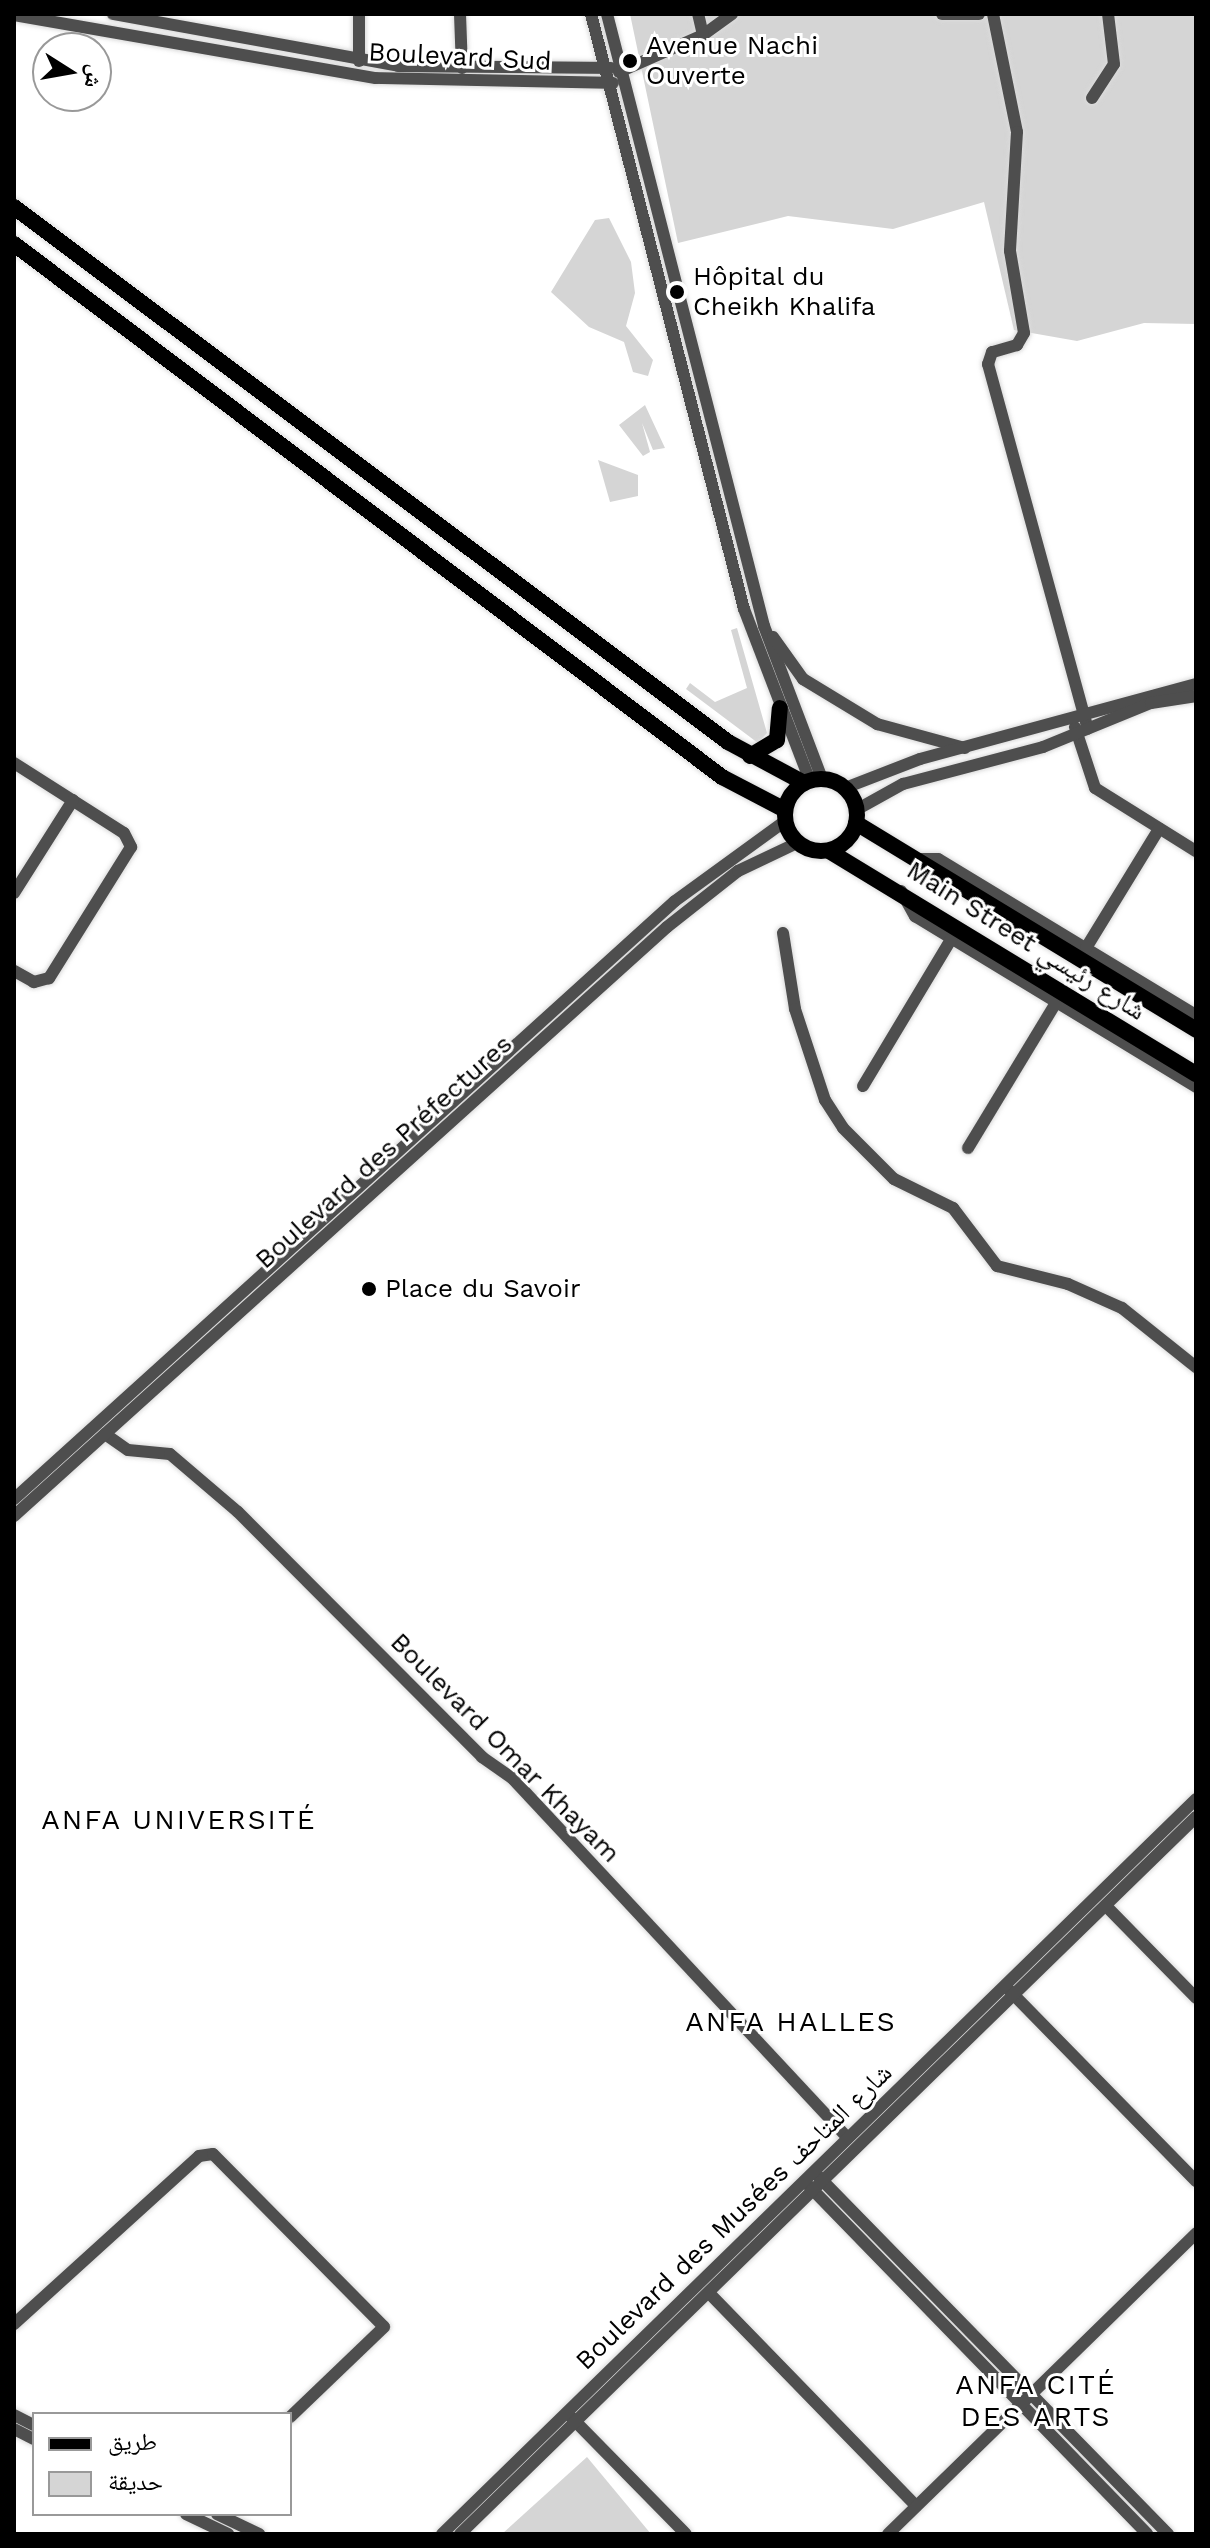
<!DOCTYPE html>
<meta charset="utf-8">
<style>
body{margin:0}
#map{position:relative;width:1210px;height:2548px;overflow:hidden;background:#fff;font-family:"Work Sans","Noto Naskh Arabic",sans-serif}
div>[style]{position:absolute}
.green>*{inset:0;background:#d5d5d5}
.roads{filter:drop-shadow(0 0 2px #dbdbdb) drop-shadow(0 0 2px #dbdbdb)}
.minor>*{height:12px;margin:-6px;padding:0 6px;transform-origin:6px;border-radius:6px;background:#4e4e4e}
.major>*{height:16px;margin:-8px;padding:0 8px;transform-origin:8px;border-radius:8px;background:#000}
.major>.ring{margin:-8px;padding:0;box-sizing:content-box;background:none;border:16px solid #000;border-radius:50%}
.dots>*{width:22px;height:22px;translate:-50% -50%;box-sizing:border-box;border:4px solid #fff;border-radius:50%}
span{translate:-50% -50%;white-space:nowrap;text-align:center;line-height:1.15;-webkit-text-stroke:6px #fff;paint-order:stroke}
.poi-label{font-size:26px;color:#000}
.left{translate:0 -50%;text-align:left}
.street-label{font-size:26px;color:#000}
.neighbourhood-label{font-size:28px;color:#000;letter-spacing:2px}
.frame{position:absolute;inset:0;border:16px solid #000;pointer-events:none}
.legend{position:absolute;left:32px;top:2412px;width:260px;height:104px;box-sizing:border-box;background:#fff;border:2px solid #999;margin:0;padding:10px 14px;list-style:none;font-size:24px;color:#000}
.legend li{display:flex;align-items:center;gap:16px;height:40px}
.legend b{width:40px;border:2px solid #999}
.north{position:absolute;left:32px;top:32px;width:80px;height:80px;box-sizing:border-box;background:#fff;border:2px solid #999;border-radius:50%;rotate:101deg;font-size:22px;font-weight:700;line-height:32px;text-align:center;color:#000}
.north::after{content:'';display:block;margin:auto;width:28px;height:36px;background:#000;clip-path:polygon(50% 0,100% 100%,50% 72%,0 100%)}
</style>
<div id="map">
<div class="green">
<i style="clip-path:polygon(630px 14px,1196px 14px,1196px 324px,1144px 323px,1077px 341px,1014px 330px,984px 202px,893px 229px,788px 216px,678px 243px)"></i>
<i style="clip-path:polygon(609px 218px,631px 262px,635px 293px,626px 326px,653px 360px,648px 376px,633px 372px,624px 342px,589px 327px,551px 292px,595px 220px)"></i>
<i style="clip-path:polygon(645px 405px,665px 448px,653px 450px,642px 423px,650px 452px,643px 456px,619px 425px)"></i>
<i style="clip-path:polygon(598px 460px,638px 475px,638px 496px,610px 502px)"></i>
<i style="clip-path:polygon(737px 628px,767px 733px,758px 743px,686px 689px,690px 683px,715px 702px,747px 688px,731px 630px)"></i>
<i style="clip-path:polygon(587px 2457px,651px 2534px,502px 2534px)"></i>
</div>
<div class="roads">
<div class="minor">
<i style="left:113px;top:14px;width:290px;rotate:10.3deg"></i>
<i style="left:398px;top:66px;width:213px;rotate:0.5deg"></i>
<i style="left:460px;top:14px;width:54px;rotate:87.9deg"></i>
<i style="left:591px;top:14px;width:614px;rotate:75.58deg"></i>
<i style="left:744px;top:609px;width:184px;rotate:69deg"></i>
<i style="left:607px;top:14px;width:632px;rotate:75.61deg"></i>
<i style="left:764px;top:626px;width:164px;rotate:69.2deg"></i>
<i style="left:942px;top:14px;width:37px"></i>
<i style="left:993px;top:14px;width:120px;rotate:78.5deg"></i>
<i style="left:1017px;top:132px;width:119px;rotate:93.4deg"></i>
<i style="left:1010px;top:251px;width:83px;rotate:80.3deg"></i>
<i style="left:1024px;top:333px;width:14px;rotate:120deg"></i>
<i style="left:1017px;top:345px;width:26px;rotate:164deg"></i>
<i style="left:992px;top:352px;width:13px;rotate:108deg"></i>
<i style="left:988px;top:364px;width:378px;rotate:74.7deg"></i>
<i style="left:14px;top:15px;width:367px;rotate:9.9deg"></i>
<i style="left:376px;top:78px;width:237px;rotate:1.2deg"></i>
<i style="left:703px;top:35px;width:36px;rotate:-36deg"></i>
<i style="left:359px;top:61px;width:47px;rotate:-90deg"></i>
<i style="left:619px;top:72px;width:92px;rotate:-23.8deg"></i>
<i style="left:703px;top:35px;width:22px;rotate:-103deg"></i>
<i style="left:1092px;top:98px;width:40px;rotate:-57.1deg"></i>
<i style="left:1114px;top:64px;width:50px;rotate:-96.8deg"></i>
<i style="left:773px;top:637px;width:52px;rotate:54.5deg"></i>
<i style="left:803px;top:679px;width:87px;rotate:31.3deg"></i>
<i style="left:877px;top:724px;width:91px;rotate:15.3deg"></i>
<i style="left:1075px;top:727px;width:64px;rotate:71.8deg"></i>
<i style="left:1095px;top:788px;width:119px;rotate:32deg"></i>
<i style="left:14px;top:763px;width:130px;rotate:32.5deg"></i>
<i style="left:124px;top:833px;width:16px;rotate:63deg"></i>
<i style="left:131px;top:847px;width:155px;rotate:122deg"></i>
<i style="left:49px;top:978px;width:16px;rotate:165deg"></i>
<i style="left:34px;top:982px;width:23px;rotate:-151deg"></i>
<i style="left:845px;top:788px;width:80px;rotate:-21.1deg"></i>
<i style="left:920px;top:759px;width:286px;rotate:-15.2deg"></i>
<i style="left:856px;top:810px;width:54px;rotate:-29deg"></i>
<i style="left:903px;top:784px;width:145px;rotate:-14.8deg"></i>
<i style="left:1043px;top:747px;width:117px;rotate:-22.2deg"></i>
<i style="left:1151px;top:703px;width:46px;rotate:-8.8deg"></i>
<i style="left:914px;top:859px;width:24px"></i>
<i style="left:938px;top:859px;width:301px;rotate:31.2deg"></i>
<i style="left:901px;top:891px;width:29px;rotate:61deg"></i>
<i style="left:915px;top:916px;width:329px;rotate:31.3deg"></i>
<i style="left:14px;top:893px;width:110px;rotate:-57.6deg"></i>
<i style="left:783px;top:933px;width:77px;rotate:81deg"></i>
<i style="left:795px;top:1009px;width:96px;rotate:71.8deg"></i>
<i style="left:825px;top:1100px;width:33px;rotate:57deg"></i>
<i style="left:843px;top:1128px;width:72px;rotate:45deg"></i>
<i style="left:894px;top:1179px;width:66px;rotate:26.2deg"></i>
<i style="left:953px;top:1208px;width:73px;rotate:52.8deg"></i>
<i style="left:997px;top:1266px;width:73px;rotate:14.2deg"></i>
<i style="left:1068px;top:1284px;width:59px;rotate:24deg"></i>
<i style="left:1122px;top:1308px;width:95px;rotate:38.6deg"></i>
<i style="left:1086px;top:948px;width:140px;rotate:-58.5deg"></i>
<i style="left:863px;top:1086px;width:173px;rotate:-59deg"></i>
<i style="left:968px;top:1148px;width:172px;rotate:-58.8deg"></i>
<i style="left:105px;top:1434px;width:28px;rotate:35deg"></i>
<i style="left:128px;top:1450px;width:42px;rotate:5.4deg"></i>
<i style="left:170px;top:1454px;width:89px;rotate:40.5deg"></i>
<i style="left:238px;top:1512px;width:346px;rotate:45.1deg"></i>
<i style="left:482px;top:1757px;width:38px;rotate:35deg"></i>
<i style="left:513px;top:1779px;width:490px;rotate:47deg"></i>
<i style="left:14px;top:1499px;width:891px;rotate:-42.14deg"></i>
<i style="left:675px;top:901px;width:136px;rotate:-36deg"></i>
<i style="left:14px;top:1516px;width:879px;rotate:-42.05deg"></i>
<i style="left:667px;top:927px;width:90px;rotate:-38.3deg"></i>
<i style="left:738px;top:871px;width:65px;rotate:-25.4deg"></i>
<i style="left:1106px;top:1906px;width:129px;rotate:45.6deg"></i>
<i style="left:1008px;top:1989px;width:269px;rotate:45.6deg"></i>
<i style="left:818px;top:2176px;width:501px;rotate:45.65deg"></i>
<i style="left:809px;top:2186px;width:485px;rotate:45.8deg"></i>
<i style="left:709px;top:2293px;width:297px;rotate:45.8deg"></i>
<i style="left:14px;top:2324px;width:250px;rotate:-42.2deg"></i>
<i style="left:199px;top:2156px;width:14px;rotate:-8deg"></i>
<i style="left:213px;top:2154px;width:243px;rotate:45.3deg"></i>
<i style="left:384px;top:2327px;width:130px;rotate:136.2deg"></i>
<i style="left:14px;top:2415px;width:22px;rotate:27deg"></i>
<i style="left:570px;top:2416px;width:165px;rotate:45.5deg"></i>
<i style="left:14px;top:2429px;width:22px;rotate:27deg"></i>
<i style="left:186px;top:2514px;width:47px;rotate:25.5deg"></i>
<i style="left:217px;top:2514px;width:47px;rotate:25.5deg"></i>
<i style="left:442px;top:2534px;width:1053px;rotate:-44.27deg"></i>
<i style="left:460px;top:2534px;width:1028px;rotate:-44.25deg"></i>
<i style="left:888px;top:2534px;width:431px;rotate:-44.3deg"></i>
</div>
<div class="major">
<i style="left:14px;top:207px;width:892px;rotate:36.84deg"></i>
<i style="left:728px;top:742px;width:86px;rotate:28.3deg"></i>
<i style="left:14px;top:244px;width:886px;rotate:36.97deg"></i>
<i style="left:722px;top:777px;width:71px;rotate:27.6deg"></i>
<i style="left:750px;top:756px;width:31px;rotate:-31deg"></i>
<i style="left:777px;top:740px;width:32px;rotate:-85deg"></i>
<i class="ring" style="left:785px;top:779px;width:56px;height:56px"></i>
<i style="left:856px;top:823px;width:398px;rotate:31.3deg"></i>
<i style="left:829px;top:851px;width:429px;rotate:31.3deg"></i>
</div>
</div>
<div class="dots">
<i style="left:630px;top:61px;background:#000"></i>
<i style="left:677px;top:292px;background:#000"></i>
<i style="left:369px;top:1289px;background:#000"></i>
</div>
<div class="poi-label">
<span class="left" style="left:646px;top:61px">Avenue Nachi<br>Ouverte</span>
<span class="left" style="left:693px;top:292px">Hôpital du<br>Cheikh Khalifa</span>
<span class="left" style="left:385px;top:1289px">Place du Savoir</span>
</div>
<div class="street-label">
<span style="left:460px;top:57px;rotate:3deg">Boulevard Sud</span>
<span style="left:1026px;top:941px;rotate:32deg">Main Street شارع رئيسي</span>
<span style="left:384px;top:1152px;rotate:-42deg">Boulevard des Préfectures</span>
<span style="left:505px;top:1748px;rotate:45deg">Boulevard Omar Khayam</span>
<span style="left:734px;top:2217px;rotate:-44deg">Boulevard des Musées شارع المتاحف</span>
</div>
<div class="neighbourhood-label">
<span style="left:179px;top:1820px">ANFA UNIVERSITÉ</span>
<span style="left:791px;top:2022px">ANFA HALLES</span>
<span style="left:1036px;top:2401px">ANFA CITÉ<br>DES ARTS</span>
</div>
<div class="frame"></div>
<ul class="legend">
<li><b style="height:10px;background:#000"></b>طريق</li>
<li><b style="height:22px;background:#d5d5d5"></b>حديقة</li>
</ul>
<div class="north">ش</div>
</div>
